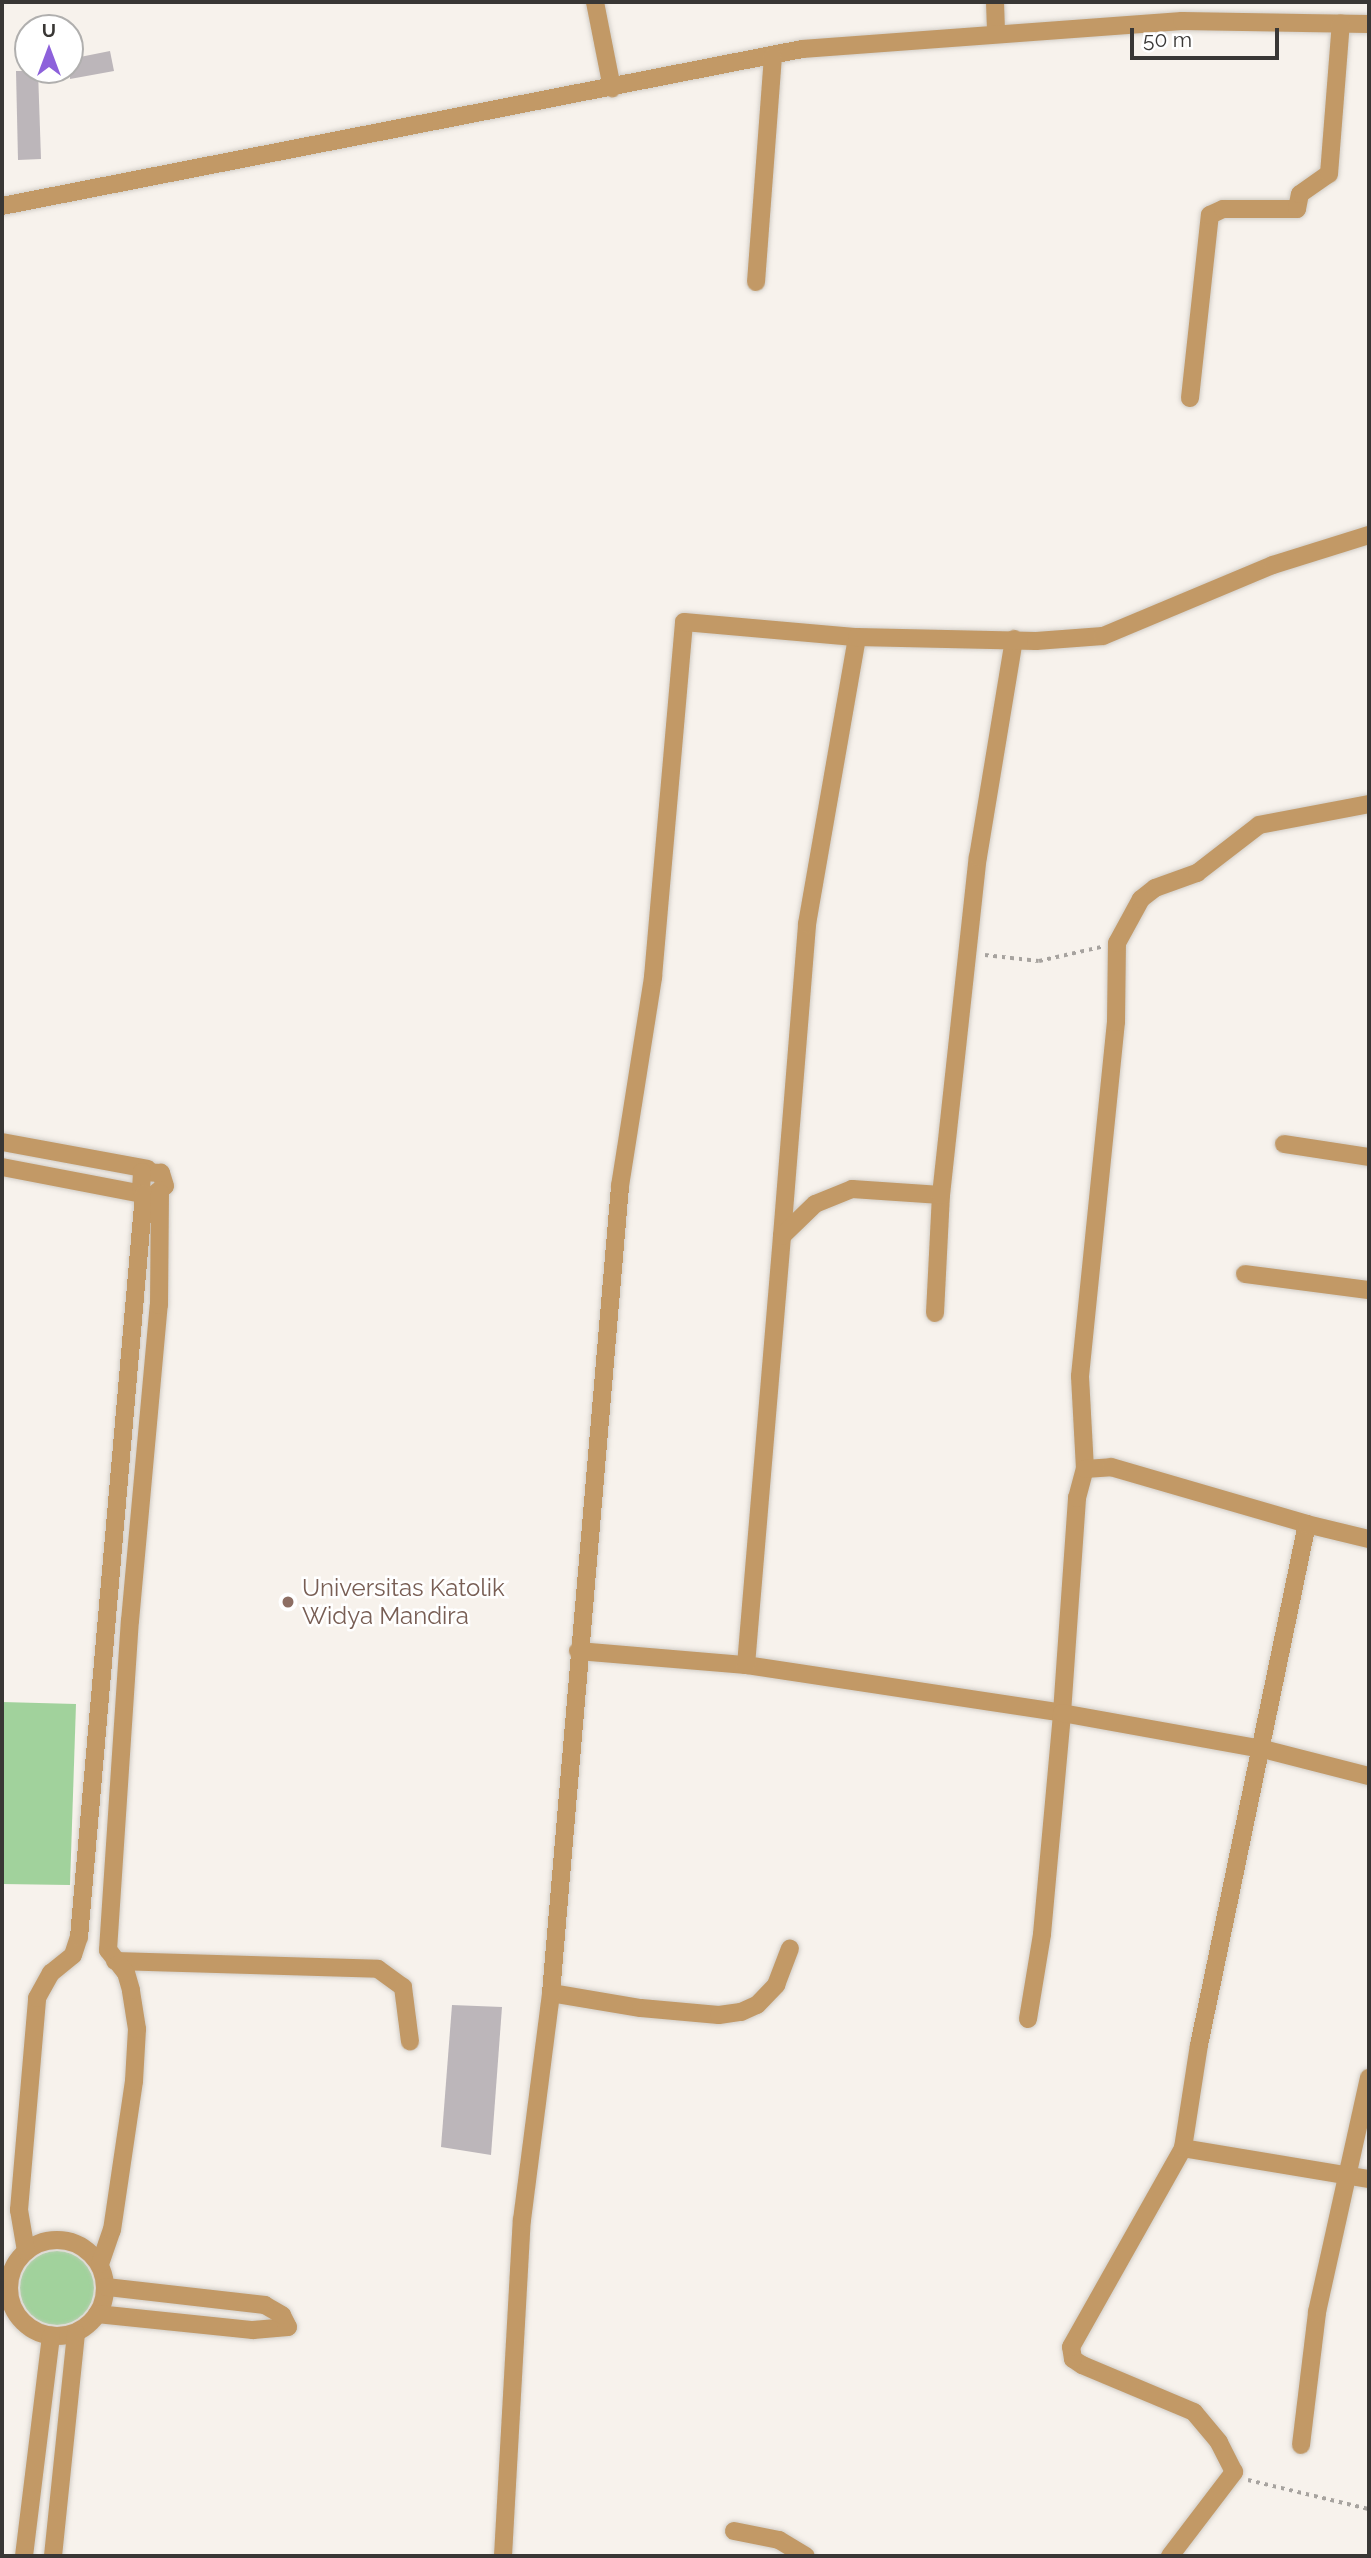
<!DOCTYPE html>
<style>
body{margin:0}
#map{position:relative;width:1371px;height:2558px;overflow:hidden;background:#f7f2ec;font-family:Raleway,sans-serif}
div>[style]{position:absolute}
.green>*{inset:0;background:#a1d29c}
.round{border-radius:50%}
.building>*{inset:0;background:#bcb6ba}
.path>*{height:3.5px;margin-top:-1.75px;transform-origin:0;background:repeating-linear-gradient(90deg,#a7a39f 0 3.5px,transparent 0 8.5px)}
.roads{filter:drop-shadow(0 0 2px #d1cdc7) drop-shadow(0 0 2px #d1cdc7)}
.minor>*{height:18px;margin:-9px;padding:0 9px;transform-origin:9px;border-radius:9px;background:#c29966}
.minor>.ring{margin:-9px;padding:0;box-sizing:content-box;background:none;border:18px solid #c29966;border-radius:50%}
.dots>*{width:19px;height:19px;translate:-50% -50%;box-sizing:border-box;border:4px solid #fff;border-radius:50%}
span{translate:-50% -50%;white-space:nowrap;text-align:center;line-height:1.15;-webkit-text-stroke:5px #fff;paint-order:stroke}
.education-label{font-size:24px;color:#785e54}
.left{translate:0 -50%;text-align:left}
.frame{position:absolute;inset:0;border:4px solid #393735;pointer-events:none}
.north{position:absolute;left:14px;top:14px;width:70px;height:70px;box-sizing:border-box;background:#fff;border:2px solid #b0afae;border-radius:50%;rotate:0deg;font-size:19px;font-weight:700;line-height:28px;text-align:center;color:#393735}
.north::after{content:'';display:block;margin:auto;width:24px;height:32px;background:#8d61db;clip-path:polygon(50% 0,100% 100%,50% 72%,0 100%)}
.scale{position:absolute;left:1130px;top:28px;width:149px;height:32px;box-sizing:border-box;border:4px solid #393735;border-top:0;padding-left:9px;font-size:21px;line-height:24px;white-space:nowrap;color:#393735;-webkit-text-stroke:5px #fff;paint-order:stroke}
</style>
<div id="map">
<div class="green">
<i style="clip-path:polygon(2px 1702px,76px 1704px,70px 1885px,2px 1884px)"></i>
<i class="round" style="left:20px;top:2251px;width:74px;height:74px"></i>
</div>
<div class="building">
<i style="clip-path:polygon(110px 51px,114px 71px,70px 79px,70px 59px)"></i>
<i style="clip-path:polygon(16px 71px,38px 71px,41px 159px,18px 160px)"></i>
<i style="clip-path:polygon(452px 2005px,502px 2007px,491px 2155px,441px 2147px)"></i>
</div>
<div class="path">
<i style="left:985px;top:955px;width:54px;rotate:6.3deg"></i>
<i style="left:1039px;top:961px;width:64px;rotate:-12.7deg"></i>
<i style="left:1248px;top:2480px;width:124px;rotate:13.5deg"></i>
</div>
<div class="roads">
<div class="minor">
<i style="left:595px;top:2px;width:88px;rotate:78.8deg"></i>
<i style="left:995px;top:2px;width:31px;rotate:88deg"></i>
<i style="left:2px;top:206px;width:815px;rotate:-11.1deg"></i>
<i style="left:802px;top:49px;width:381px;rotate:-4.2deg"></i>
<i style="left:1182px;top:21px;width:187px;rotate:0.9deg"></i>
<i style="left:756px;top:282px;width:226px;rotate:-85.7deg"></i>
<i style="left:1190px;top:398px;width:184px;rotate:-83.8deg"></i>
<i style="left:1210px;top:215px;width:14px;rotate:-25deg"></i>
<i style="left:1223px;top:209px;width:74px"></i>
<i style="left:1297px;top:209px;width:15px;rotate:-79deg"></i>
<i style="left:1300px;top:194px;width:35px;rotate:-35deg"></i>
<i style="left:1329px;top:174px;width:151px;rotate:-85.5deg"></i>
<i style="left:2px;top:1142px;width:148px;rotate:10.5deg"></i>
<i style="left:1284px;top:1144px;width:86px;rotate:8.7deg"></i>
<i style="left:2px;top:1167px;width:153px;rotate:10.9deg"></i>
<i style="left:152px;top:1196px;width:16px;rotate:-38deg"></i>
<i style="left:165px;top:1186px;width:14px;rotate:-107deg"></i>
<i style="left:161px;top:1173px;width:19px;rotate:-177deg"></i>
<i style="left:142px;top:1172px;width:18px;rotate:93deg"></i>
<i style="left:782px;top:1236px;width:313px;rotate:-85.4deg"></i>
<i style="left:807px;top:924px;width:291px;rotate:-80.1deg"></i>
<i style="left:1245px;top:1274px;width:125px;rotate:7.4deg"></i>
<i style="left:935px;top:1313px;width:118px;rotate:-87.1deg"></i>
<i style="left:1085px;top:1469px;width:93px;rotate:-93.1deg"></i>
<i style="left:1080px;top:1376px;width:356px;rotate:-84.2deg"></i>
<i style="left:1116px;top:1022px;width:79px;rotate:-89.3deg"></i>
<i style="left:1117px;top:943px;width:50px;rotate:-61.4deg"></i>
<i style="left:1141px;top:899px;width:18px;rotate:-38deg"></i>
<i style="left:1155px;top:888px;width:45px;rotate:-19.7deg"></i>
<i style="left:1197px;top:873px;width:78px;rotate:-37.7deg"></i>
<i style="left:1259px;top:825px;width:112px;rotate:-10.8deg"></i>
<i style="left:578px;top:1651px;width:169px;rotate:4.8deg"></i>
<i style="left:746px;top:1665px;width:320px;rotate:8.6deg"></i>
<i style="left:1062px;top:1713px;width:216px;rotate:-86deg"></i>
<i style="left:1077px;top:1498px;width:30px;rotate:-75deg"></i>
<i style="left:1085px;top:1469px;width:26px;rotate:-4deg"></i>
<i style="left:1111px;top:1467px;width:204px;rotate:16.2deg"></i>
<i style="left:746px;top:1665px;width:431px;rotate:-85.2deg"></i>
<i style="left:782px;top:1236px;width:46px;rotate:-44.1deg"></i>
<i style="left:815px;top:1204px;width:40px;rotate:-22deg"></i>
<i style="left:852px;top:1189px;width:89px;rotate:3.9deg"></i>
<i style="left:941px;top:1195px;width:340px;rotate:-83.8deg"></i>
<i style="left:978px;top:857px;width:221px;rotate:-80.6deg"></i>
<i style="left:115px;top:1961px;width:263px;rotate:1.7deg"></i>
<i style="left:378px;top:1969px;width:31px;rotate:36deg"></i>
<i style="left:403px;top:1987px;width:55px;rotate:82.7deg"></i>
<i style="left:551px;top:1993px;width:91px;rotate:9.5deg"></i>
<i style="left:641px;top:2008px;width:78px;rotate:5.1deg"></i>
<i style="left:719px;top:2015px;width:22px;rotate:-8deg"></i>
<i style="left:741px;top:2012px;width:17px;rotate:-24deg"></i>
<i style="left:757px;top:2005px;width:28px;rotate:-46deg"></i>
<i style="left:776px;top:1985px;width:39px;rotate:-69deg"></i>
<i style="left:1028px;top:2019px;width:86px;rotate:-80.6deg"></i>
<i style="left:1042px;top:1934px;width:222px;rotate:-84.8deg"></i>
<i style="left:1062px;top:1713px;width:204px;rotate:10.2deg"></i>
<i style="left:1263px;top:1749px;width:109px;rotate:14.3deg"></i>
<i style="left:1183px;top:2148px;width:189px;rotate:9.5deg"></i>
<i class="ring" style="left:9px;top:2240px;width:78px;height:78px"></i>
<i style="left:26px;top:2251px;width:42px;rotate:-99.7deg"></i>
<i style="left:19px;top:2210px;width:213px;rotate:-85.1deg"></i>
<i style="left:37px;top:1998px;width:29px;rotate:-61deg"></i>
<i style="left:51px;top:1973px;width:28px;rotate:-39deg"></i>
<i style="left:73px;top:1955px;width:19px;rotate:-72deg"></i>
<i style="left:79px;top:1937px;width:746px;rotate:-85deg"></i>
<i style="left:100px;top:2264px;width:36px;rotate:-71deg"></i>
<i style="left:112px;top:2230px;width:151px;rotate:-81.6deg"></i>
<i style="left:134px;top:2081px;width:52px;rotate:-86.7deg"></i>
<i style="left:137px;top:2029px;width:39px;rotate:-99deg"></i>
<i style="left:131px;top:1990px;width:18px;rotate:-106deg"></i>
<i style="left:126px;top:1973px;width:29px;rotate:-128deg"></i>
<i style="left:108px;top:1950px;width:330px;rotate:-86.2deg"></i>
<i style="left:130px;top:1621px;width:317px;rotate:-84.8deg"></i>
<i style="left:159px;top:1305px;width:112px;rotate:-89.5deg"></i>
<i style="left:97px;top:2314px;width:157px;rotate:5.9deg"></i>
<i style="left:253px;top:2330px;width:35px;rotate:-5deg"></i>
<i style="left:288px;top:2327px;width:13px;rotate:-117deg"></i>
<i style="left:282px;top:2315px;width:20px;rotate:-150deg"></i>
<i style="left:265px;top:2305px;width:160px;rotate:-173.5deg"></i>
<i style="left:1301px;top:2445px;width:134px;rotate:-83.1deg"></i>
<i style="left:1317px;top:2312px;width:240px;rotate:-77.5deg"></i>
<i style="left:734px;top:2531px;width:46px;rotate:11.3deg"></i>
<i style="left:779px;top:2540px;width:31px;rotate:31deg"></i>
<i style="left:24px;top:2556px;width:222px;rotate:-83deg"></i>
<i style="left:53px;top:2556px;width:224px;rotate:-84.1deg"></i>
<i style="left:503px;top:2556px;width:337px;rotate:-86.8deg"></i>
<i style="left:522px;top:2220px;width:229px;rotate:-82.7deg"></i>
<i style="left:551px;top:1993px;width:810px;rotate:-85.11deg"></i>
<i style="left:620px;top:1186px;width:212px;rotate:-81deg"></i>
<i style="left:653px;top:977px;width:356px;rotate:-85deg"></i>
<i style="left:684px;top:622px;width:174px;rotate:5deg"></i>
<i style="left:857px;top:637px;width:179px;rotate:1.3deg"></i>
<i style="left:1036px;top:641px;width:67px;rotate:-4.3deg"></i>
<i style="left:1103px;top:636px;width:184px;rotate:-22.7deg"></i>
<i style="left:1273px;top:565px;width:101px;rotate:-17.4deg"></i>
<i style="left:1170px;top:2556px;width:106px;rotate:-52.7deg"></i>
<i style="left:1234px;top:2472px;width:34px;rotate:-117deg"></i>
<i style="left:1219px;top:2442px;width:39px;rotate:-130deg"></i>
<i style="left:1194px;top:2412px;width:121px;rotate:-157.2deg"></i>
<i style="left:1082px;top:2365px;width:11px;rotate:-146deg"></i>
<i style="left:1073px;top:2359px;width:12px;rotate:-99deg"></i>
<i style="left:1071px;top:2347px;width:228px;rotate:-60.6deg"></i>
<i style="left:1183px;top:2148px;width:104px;rotate:-81.2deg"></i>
<i style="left:1199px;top:2045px;width:532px;rotate:-78.29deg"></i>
<i style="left:1307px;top:1524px;width:64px;rotate:13.6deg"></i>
</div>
</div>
<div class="dots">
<i style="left:288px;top:1602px;background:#8d6e63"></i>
</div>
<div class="education-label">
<span class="left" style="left:302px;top:1602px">Universitas Katolik<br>Widya Mandira</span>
</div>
<div class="frame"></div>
<div class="north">U</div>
<div class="scale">50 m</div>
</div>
